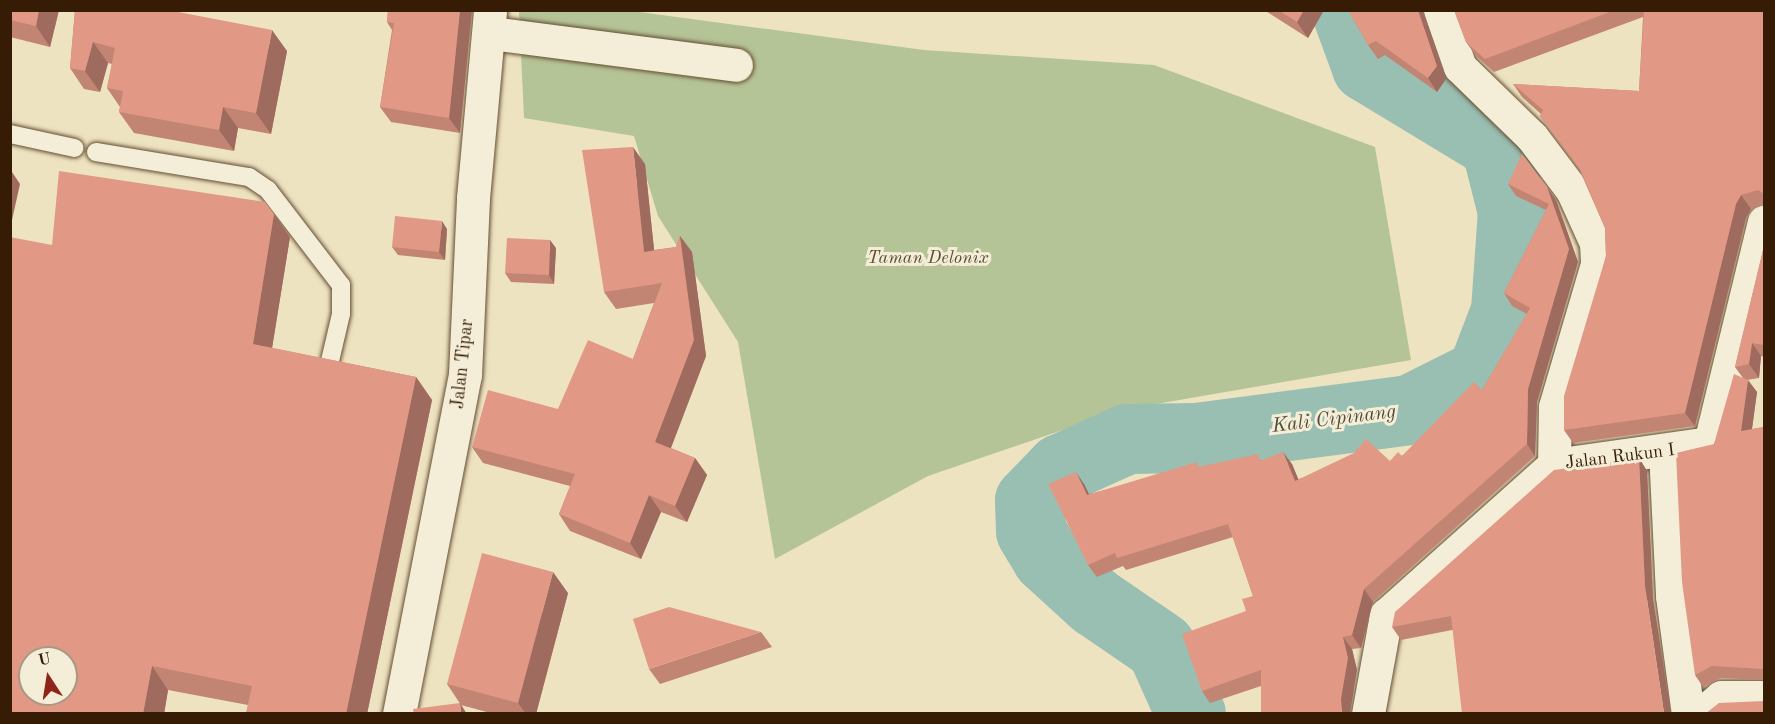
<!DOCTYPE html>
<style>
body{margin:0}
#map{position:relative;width:1775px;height:724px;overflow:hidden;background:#eee3c1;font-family:"Old Standard TT",serif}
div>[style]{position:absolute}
.green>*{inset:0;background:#b5c496}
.river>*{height:70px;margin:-35px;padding:0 35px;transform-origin:35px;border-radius:35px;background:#99beb2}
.roads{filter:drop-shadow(0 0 2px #644e33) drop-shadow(0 0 2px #644e33)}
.lane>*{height:18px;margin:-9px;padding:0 9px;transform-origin:9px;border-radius:9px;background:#f4edd7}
.street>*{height:33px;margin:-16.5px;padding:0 16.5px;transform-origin:16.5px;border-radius:16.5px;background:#f4edd7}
.wall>*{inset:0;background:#c28473}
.shaded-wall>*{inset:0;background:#9e6b5e}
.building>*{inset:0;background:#e19986}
span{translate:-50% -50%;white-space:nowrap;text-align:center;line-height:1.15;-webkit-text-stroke:6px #f4edd7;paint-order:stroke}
.park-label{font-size:18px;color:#5c4e30;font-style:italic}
.street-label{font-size:18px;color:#361c04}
.water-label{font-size:20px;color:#544d38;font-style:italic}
.frame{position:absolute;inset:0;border:12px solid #361c04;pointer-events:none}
.north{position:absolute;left:18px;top:646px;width:60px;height:60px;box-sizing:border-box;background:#f4edd7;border:2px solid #a89983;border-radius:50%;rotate:348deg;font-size:16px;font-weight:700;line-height:24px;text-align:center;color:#361c04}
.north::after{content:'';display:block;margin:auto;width:21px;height:27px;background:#8f2418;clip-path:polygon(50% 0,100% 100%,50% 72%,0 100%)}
</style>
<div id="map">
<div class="green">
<i style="clip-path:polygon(519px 11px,632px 11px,924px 50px,1154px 65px,1375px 147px,1411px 360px,1121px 410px,928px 476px,775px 559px,738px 342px,658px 216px,634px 136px,524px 118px)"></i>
</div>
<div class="river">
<i style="left:1191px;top:714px;width:73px;rotate:-114.1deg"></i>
<i style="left:1161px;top:647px;width:80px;rotate:-145.7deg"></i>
<i style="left:1095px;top:602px;width:65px;rotate:-137.5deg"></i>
<i style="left:1047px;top:558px;width:31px;rotate:-121deg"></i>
<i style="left:1031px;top:531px;width:30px;rotate:-92deg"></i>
<i style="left:1030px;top:501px;width:45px;rotate:-45.9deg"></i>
<i style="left:1061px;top:469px;width:72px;rotate:-24.4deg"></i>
<i style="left:1127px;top:439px;width:70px;rotate:-0.8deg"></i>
<i style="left:1197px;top:438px;width:215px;rotate:-7.5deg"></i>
<i style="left:1410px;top:410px;width:80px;rotate:-26.6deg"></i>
<i style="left:1482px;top:374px;width:67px;rotate:-69.1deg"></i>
<i style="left:1506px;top:311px;width:99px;rotate:-86deg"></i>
<i style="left:1513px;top:212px;width:69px;rotate:-104.2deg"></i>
<i style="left:1496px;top:145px;width:151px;rotate:-148.8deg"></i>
<i style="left:1367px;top:67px;width:61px;rotate:-110.2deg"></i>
</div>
<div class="roads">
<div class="lane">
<i style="left:10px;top:134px;width:66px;rotate:12.2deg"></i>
<i style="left:96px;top:152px;width:155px;rotate:9.3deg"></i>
<i style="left:249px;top:177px;width:23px;rotate:34deg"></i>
<i style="left:268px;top:190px;width:120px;rotate:52.5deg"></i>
<i style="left:341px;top:285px;width:29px;rotate:90deg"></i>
<i style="left:341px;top:314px;width:52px;rotate:103.2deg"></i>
</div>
<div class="street">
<i style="left:1440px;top:10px;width:60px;rotate:70.7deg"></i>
<i style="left:1460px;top:67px;width:100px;rotate:44.2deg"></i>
<i style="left:1532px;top:137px;width:66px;rotate:53deg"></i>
<i style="left:1572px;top:190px;width:58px;rotate:65.6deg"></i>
<i style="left:1596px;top:243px;width:21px;rotate:87deg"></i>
<i style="left:1597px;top:264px;width:149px;rotate:106.4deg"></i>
<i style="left:1555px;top:407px;width:58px;rotate:91deg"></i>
<i style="left:491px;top:33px;width:247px;rotate:7.4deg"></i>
<i style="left:1665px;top:451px;width:145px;rotate:87.2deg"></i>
<i style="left:1672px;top:596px;width:119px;rotate:82.3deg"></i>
<i style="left:399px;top:714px;width:345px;rotate:-79deg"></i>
<i style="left:465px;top:375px;width:177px;rotate:-87.4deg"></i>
<i style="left:473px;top:198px;width:189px;rotate:-84.8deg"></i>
<i style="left:1368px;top:714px;width:101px;rotate:-79.7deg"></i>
<i style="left:1386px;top:615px;width:225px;rotate:-41.8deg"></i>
<i style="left:1554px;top:465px;width:158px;rotate:-8deg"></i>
<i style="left:1710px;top:443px;width:228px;rotate:-76.3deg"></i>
<i style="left:1701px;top:714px;width:26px;rotate:-40deg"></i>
<i style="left:1721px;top:697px;width:43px"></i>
</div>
</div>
<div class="wall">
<i style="clip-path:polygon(10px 10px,59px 10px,50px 47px,10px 37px)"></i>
<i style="clip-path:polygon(75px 10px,287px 51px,271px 134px,238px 128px,234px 151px,134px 133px,119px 112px,120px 107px,107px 88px,112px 64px,108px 63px,100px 92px,84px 89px,70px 68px)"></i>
<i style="clip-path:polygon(388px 10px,472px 10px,460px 133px,391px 122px,380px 107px,392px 30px,387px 22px)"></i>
<i style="clip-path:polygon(1264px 10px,1324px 10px,1308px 38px)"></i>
<i style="clip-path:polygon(1348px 10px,1446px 79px,1437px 92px,1385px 55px,1378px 59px,1368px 45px)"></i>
<i style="clip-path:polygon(1454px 10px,1764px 10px,1764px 205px,1751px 209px,1746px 218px,1695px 426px,1573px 443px,1564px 430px,1606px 256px,1605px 228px,1580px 171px,1540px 116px,1541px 114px,1522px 97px,1513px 84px,1639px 91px,1643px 17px,1494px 72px,1476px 56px,1466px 42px)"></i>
<i style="clip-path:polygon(645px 164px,654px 250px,676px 247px,680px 236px,692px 252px,706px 356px,671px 448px,695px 458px,707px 475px,687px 522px,661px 512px,641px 559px,570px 531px,559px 514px,570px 486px,483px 463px,472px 447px,558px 409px,633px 359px,654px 303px,616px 309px,604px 292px)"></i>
<i style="clip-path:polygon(1508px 184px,1547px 187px,1556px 200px,1578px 262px,1537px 402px,1535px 456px,1373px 602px,1361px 648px,1352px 649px,1357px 670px,1350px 711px,1261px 686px,1210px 703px,1202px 691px,1246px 611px,1253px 596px,1233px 537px,1126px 570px,1123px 566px,1097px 577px,1088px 565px,1084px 484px,1089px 494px,1200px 467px,1262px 460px,1292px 464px,1298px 479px,1390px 461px,1402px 456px,1482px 390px,1527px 314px,1512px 306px,1504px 293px,1546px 210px,1516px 196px)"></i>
<i style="clip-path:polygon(274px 214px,290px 237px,272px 348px,416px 377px,432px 400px,367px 714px,246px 714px,248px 705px,168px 690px,164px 714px,10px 714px,52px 245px)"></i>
<i style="clip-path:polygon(447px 229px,445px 260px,398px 255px,392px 247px)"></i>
<i style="clip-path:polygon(1764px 246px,1764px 357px,1761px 356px,1759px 378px,1747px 380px,1757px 392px,1752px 429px,1764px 427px,1764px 680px,1721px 678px,1703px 687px,1695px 675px,1714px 444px,1743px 378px,1735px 367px)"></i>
<i style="clip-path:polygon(556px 248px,554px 284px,511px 282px,505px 273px)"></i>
<i style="clip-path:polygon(1639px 458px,1647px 471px,1653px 598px,1452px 630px,1401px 640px,1392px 627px)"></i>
<i style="clip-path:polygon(568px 593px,536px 714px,494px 714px,461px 705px,447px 684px)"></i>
<i style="clip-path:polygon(761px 632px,772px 647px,660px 684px,649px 669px)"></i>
</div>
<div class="shaded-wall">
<i style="clip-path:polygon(39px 10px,59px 10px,50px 47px,36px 26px)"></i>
<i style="clip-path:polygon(460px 10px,472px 10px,460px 133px,449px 118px)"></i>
<i style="clip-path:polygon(1304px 10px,1324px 10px,1308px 38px,1297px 22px)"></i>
<i style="clip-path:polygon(1418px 10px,1423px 10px,1446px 79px,1437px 92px,1428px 78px)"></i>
<i style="clip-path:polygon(272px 30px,287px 51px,271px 134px,256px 113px)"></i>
<i style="clip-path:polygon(93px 42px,108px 63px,100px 92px,85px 71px)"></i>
<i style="clip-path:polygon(223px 107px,238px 128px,234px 151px,219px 130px)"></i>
<i style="clip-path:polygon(633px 147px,645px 164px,656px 268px,644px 252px)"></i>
<i style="clip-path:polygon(10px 169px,20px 184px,10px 229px)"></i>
<i style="clip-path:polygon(1547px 187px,1556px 200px,1578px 262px,1537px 402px,1535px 456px,1527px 444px,1528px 389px,1569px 249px)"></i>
<i style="clip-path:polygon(1741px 195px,1751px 209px,1746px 218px,1695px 426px,1685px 413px,1736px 204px)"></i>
<i style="clip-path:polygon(274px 214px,290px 237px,269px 367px,253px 344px)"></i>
<i style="clip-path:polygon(442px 221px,447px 229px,445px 260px,439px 252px)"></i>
<i style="clip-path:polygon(680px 236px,692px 252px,706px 356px,667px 458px,655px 442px)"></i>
<i style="clip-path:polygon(550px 240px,556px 248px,554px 284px,549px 275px)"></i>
<i style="clip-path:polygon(1752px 343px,1761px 356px,1759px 378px,1749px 364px)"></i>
<i style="clip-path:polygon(416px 377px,432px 400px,367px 714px,346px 714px)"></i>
<i style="clip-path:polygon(1748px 380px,1757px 392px,1750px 443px,1741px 431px)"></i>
<i style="clip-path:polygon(1283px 452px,1292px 464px,1304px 493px,1295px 481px)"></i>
<i style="clip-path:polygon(695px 458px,707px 475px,687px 522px,675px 506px)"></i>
<i style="clip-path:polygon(1639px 458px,1647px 471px,1653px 598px,1671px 714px,1665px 714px,1664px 713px,1645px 586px)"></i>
<i style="clip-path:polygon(1076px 472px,1084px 484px,1095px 507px,1087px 495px)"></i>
<i style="clip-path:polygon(649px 495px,661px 512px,641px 559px,630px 543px)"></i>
<i style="clip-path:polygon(553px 572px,568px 593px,536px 714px,526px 714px,518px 703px)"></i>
<i style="clip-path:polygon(1364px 589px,1373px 602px,1361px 648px,1352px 635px)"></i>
<i style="clip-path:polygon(1343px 637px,1352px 649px,1357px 670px,1350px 714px,1342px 714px,1341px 699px)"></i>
<i style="clip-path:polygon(152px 666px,168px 690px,164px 714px,143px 714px)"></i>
<i style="clip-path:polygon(460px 703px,467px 714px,461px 714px)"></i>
</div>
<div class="building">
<i style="clip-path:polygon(10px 10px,39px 10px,36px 26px,10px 20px)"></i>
<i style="clip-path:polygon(75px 10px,168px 10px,272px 30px,256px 113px,223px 107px,219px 130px,119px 112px,123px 91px,107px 88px,115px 48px,93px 42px,85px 71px,70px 68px)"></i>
<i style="clip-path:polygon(388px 10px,460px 10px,449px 118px,380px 107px,394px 23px,387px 22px)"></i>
<i style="clip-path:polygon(1278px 10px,1304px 10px,1297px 22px)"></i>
<i style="clip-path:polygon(1348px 10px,1418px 10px,1437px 66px,1428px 78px,1376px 41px,1368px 45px)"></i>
<i style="clip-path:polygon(1454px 10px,1615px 10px,1485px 59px,1466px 42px)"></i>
<i style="clip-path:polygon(1644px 10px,1764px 10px,1764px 194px,1758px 190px,1741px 195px,1736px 204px,1685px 413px,1564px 430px,1564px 396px,1606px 256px,1605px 228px,1580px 169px,1540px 116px,1543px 110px,1513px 84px,1639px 91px)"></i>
<i style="clip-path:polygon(633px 147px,644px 252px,676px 247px,680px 236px,694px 340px,655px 442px,695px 458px,675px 506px,649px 495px,630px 543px,559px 514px,575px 474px,472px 447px,488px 390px,558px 409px,588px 340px,633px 359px,662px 283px,604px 292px,582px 150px)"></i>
<i style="clip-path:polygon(1522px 154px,1547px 187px,1569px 249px,1528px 389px,1527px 444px,1364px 589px,1352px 635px,1343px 637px,1348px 658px,1341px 699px,1342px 714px,1261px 714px,1261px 670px,1202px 691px,1182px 634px,1246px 611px,1242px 599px,1253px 596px,1228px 524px,1117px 558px,1115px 553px,1088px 565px,1048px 484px,1076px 472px,1087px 495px,1197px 462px,1198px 467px,1258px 454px,1260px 461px,1283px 452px,1295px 481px,1354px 453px,1366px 439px,1390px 461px,1398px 452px,1402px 456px,1474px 382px,1482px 390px,1530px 308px,1504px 293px,1549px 204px,1508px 184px)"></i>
<i style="clip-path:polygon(evenodd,59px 171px,265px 202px,274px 214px,253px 344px,416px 377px,346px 714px,246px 714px,252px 686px,152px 666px,143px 714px,10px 714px,10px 237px,52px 245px,59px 171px,30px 658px,66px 658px,66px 694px,30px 694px,30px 658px)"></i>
<i style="clip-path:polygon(395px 216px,442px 221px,439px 252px,392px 247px)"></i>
<i style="clip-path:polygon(507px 238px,550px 240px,549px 275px,505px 273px)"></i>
<i style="clip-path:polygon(1764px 246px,1764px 345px,1752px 343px,1749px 364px,1735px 367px)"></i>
<i style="clip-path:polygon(1734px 374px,1748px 380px,1741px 431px,1764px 427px,1764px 669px,1712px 666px,1695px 675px,1682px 582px,1676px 453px,1714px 444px)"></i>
<i style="clip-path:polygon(1639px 458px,1645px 586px,1664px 713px,1665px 714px,1462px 714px,1451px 616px,1392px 627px,1395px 612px,1554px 470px)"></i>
<i style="clip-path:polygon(482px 553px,553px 572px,518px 703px,447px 684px)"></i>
<i style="clip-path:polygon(669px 607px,761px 632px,649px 669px,633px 619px)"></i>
<i style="clip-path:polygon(1764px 701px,1764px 714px,1705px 714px,1719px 703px)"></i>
<i style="clip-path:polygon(460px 703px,461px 714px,414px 714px,413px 709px)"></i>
</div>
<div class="park-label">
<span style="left:928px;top:258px">Taman Delonix</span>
</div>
<div class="street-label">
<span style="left:463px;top:364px;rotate:-84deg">Jalan Tipar</span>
<span style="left:1620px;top:457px;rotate:-7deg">Jalan Rukun I</span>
</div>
<div class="water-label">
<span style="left:1334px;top:420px;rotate:-7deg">Kali Cipinang</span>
</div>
<div class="frame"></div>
<div class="north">U</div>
</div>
